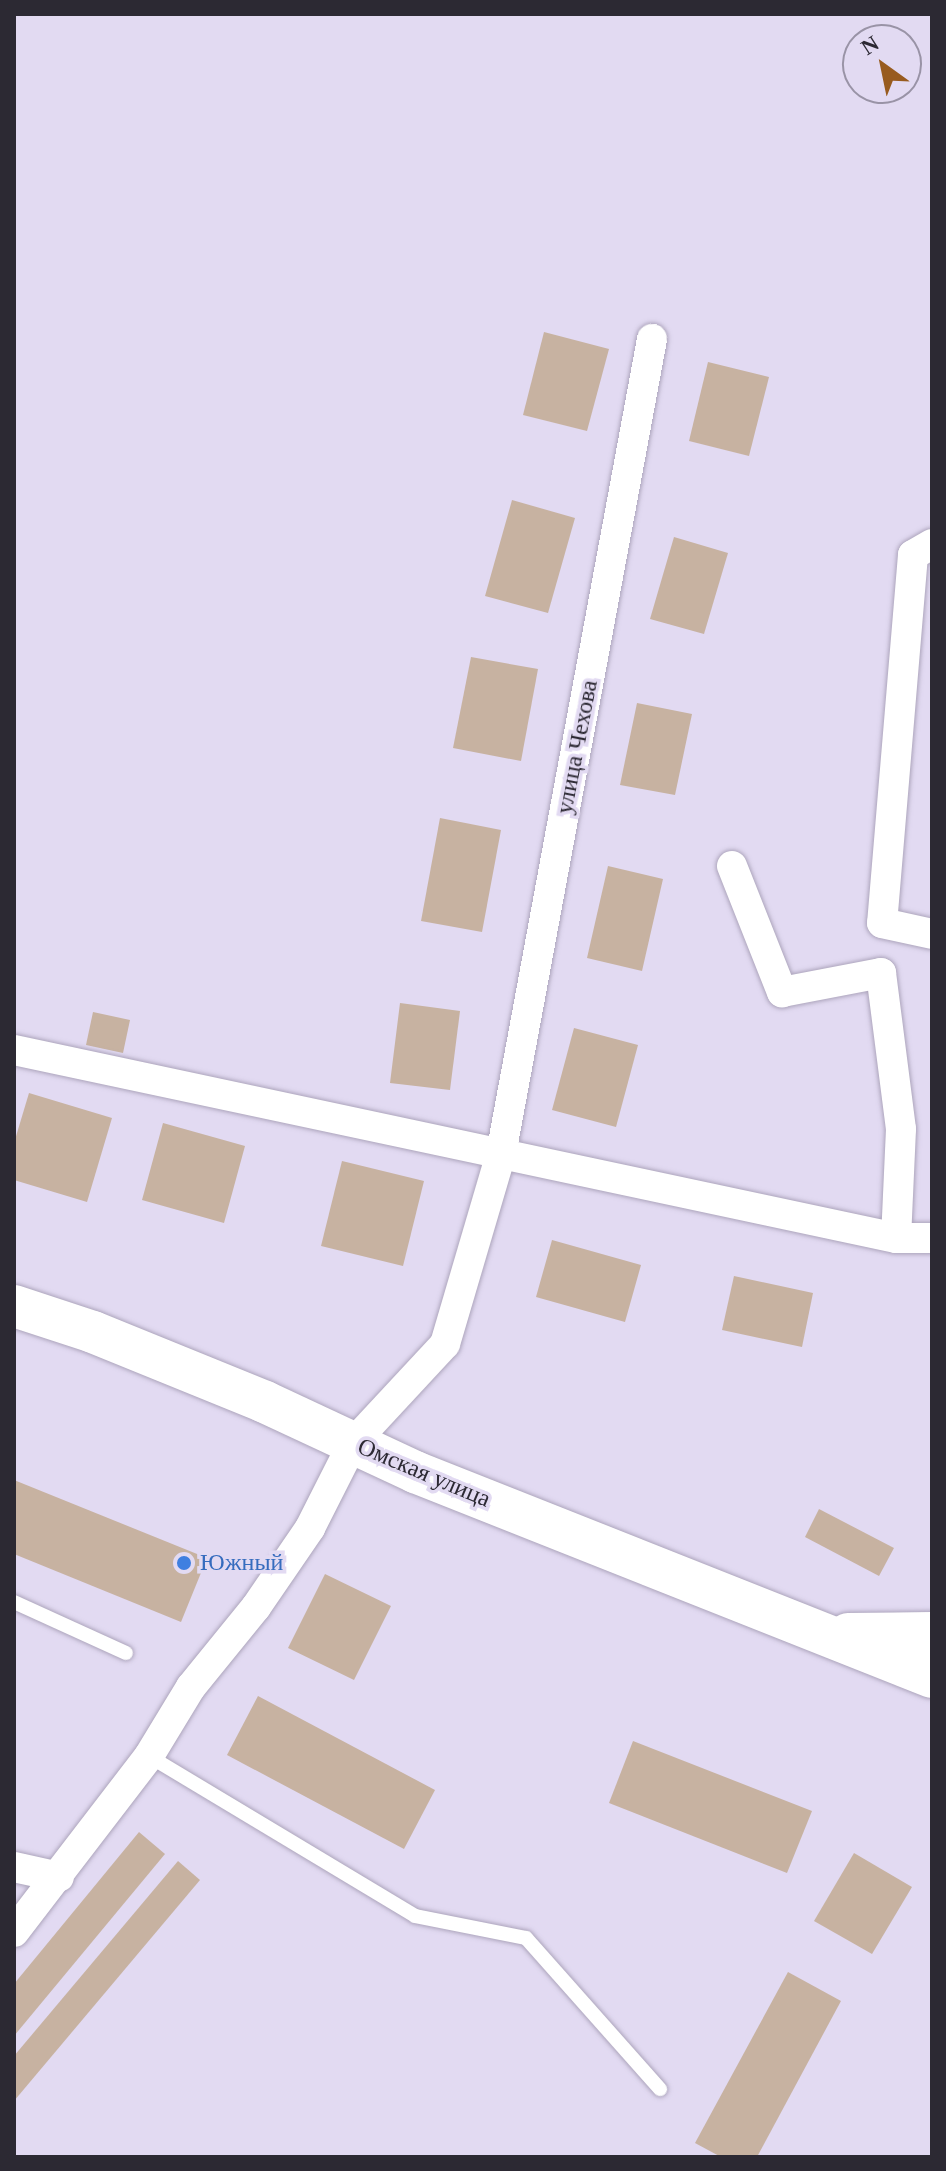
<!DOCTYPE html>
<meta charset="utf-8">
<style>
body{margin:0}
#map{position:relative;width:946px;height:2171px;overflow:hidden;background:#e2daf2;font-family:"Times New Roman",serif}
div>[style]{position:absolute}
.building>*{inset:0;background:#c7b2a1}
.roads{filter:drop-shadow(0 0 2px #ada5bc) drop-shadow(0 0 2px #ada5bc)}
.lane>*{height:14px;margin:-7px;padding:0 7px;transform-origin:7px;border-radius:7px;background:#fff}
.street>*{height:30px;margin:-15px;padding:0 15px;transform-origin:15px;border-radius:15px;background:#fff}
.secondary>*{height:42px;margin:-21px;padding:0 21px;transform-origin:21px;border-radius:21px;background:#fff}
.dots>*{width:22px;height:22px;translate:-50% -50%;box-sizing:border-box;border:4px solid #e2daf2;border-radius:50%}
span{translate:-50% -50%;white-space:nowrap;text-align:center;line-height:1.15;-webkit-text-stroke:7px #e2daf2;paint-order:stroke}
.street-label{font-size:24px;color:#2c2933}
.shop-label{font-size:24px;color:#366cbe}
.left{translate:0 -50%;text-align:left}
.frame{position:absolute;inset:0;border:16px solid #2c2933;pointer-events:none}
.north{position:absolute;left:842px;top:24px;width:80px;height:80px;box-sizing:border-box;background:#e2daf2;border:2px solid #9993a6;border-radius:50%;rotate:327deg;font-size:22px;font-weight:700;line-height:32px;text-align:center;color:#2c2933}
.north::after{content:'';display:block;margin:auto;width:28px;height:36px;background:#985b1f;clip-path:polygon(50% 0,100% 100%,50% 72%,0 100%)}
</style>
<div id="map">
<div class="building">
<i style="clip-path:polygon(544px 332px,609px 349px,587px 431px,523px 415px)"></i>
<i style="clip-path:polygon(708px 362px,769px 377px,749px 456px,689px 441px)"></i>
<i style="clip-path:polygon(512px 500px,575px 518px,548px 613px,485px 596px)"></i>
<i style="clip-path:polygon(674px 537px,728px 553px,704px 634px,650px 619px)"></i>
<i style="clip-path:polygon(471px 657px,538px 669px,521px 761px,453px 748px)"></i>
<i style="clip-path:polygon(637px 703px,692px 714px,675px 795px,620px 785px)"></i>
<i style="clip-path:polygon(440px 818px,501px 830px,482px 932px,421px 921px)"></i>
<i style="clip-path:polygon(608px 866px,663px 879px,642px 971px,587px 958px)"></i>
<i style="clip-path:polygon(400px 1003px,460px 1011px,450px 1090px,390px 1083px)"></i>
<i style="clip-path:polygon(93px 1012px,130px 1020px,123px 1053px,86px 1045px)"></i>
<i style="clip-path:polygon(574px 1028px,638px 1045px,616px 1127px,552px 1110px)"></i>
<i style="clip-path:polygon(29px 1093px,112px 1118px,87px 1202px,14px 1180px,14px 1143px)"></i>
<i style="clip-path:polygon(163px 1123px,245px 1146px,224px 1223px,142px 1200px)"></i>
<i style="clip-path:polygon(342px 1161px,424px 1181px,403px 1266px,321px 1246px)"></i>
<i style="clip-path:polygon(552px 1240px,641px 1265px,625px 1322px,536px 1297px)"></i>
<i style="clip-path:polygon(734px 1276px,813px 1293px,802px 1347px,722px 1330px)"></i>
<i style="clip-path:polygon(14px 1480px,207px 1558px,181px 1622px,14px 1554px)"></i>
<i style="clip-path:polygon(819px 1509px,894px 1548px,879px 1576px,805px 1537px)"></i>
<i style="clip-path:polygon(325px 1574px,391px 1606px,354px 1680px,288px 1648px)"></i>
<i style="clip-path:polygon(258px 1696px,435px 1790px,404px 1849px,227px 1755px)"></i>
<i style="clip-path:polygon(633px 1741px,812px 1811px,787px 1873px,609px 1803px)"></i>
<i style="clip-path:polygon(139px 1832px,165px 1854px,14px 2036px,14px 1984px)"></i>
<i style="clip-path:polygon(854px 1853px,912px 1887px,872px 1954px,814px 1921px)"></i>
<i style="clip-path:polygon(178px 1861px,200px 1880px,14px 2101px,14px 2056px)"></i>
<i style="clip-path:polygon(788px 1972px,841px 2001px,757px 2157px,721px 2157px,695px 2143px)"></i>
</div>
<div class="roads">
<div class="lane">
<i style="left:14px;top:1602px;width:123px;rotate:24.5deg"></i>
<i style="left:149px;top:1756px;width:310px;rotate:31deg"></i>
<i style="left:415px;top:1916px;width:113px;rotate:11.2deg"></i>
<i style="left:526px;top:1938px;width:202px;rotate:48.4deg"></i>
</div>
<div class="street">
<i style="left:932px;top:544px;width:22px;rotate:150deg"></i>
<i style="left:913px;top:555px;width:369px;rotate:94.8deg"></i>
<i style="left:882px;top:923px;width:51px;rotate:12.4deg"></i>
<i style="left:732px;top:866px;width:136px;rotate:68.4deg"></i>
<i style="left:782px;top:992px;width:101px;rotate:-10.9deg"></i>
<i style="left:881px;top:973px;width:157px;rotate:82.7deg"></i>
<i style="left:901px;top:1129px;width:109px;rotate:92.6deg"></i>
<i style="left:14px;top:1050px;width:902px;rotate:12.03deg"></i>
<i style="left:896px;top:1238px;width:36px"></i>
<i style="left:14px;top:1867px;width:46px;rotate:12.5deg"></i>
<i style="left:14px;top:1932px;width:222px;rotate:-52.5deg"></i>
<i style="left:149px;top:1756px;width:81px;rotate:-58.7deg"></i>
<i style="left:191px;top:1687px;width:103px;rotate:-50.9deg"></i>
<i style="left:256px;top:1607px;width:96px;rotate:-55.6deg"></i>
<i style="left:310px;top:1528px;width:95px;rotate:-63.2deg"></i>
<i style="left:353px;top:1443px;width:135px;rotate:-47.1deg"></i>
<i style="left:445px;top:1344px;width:198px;rotate:-73.6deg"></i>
<i style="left:501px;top:1154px;width:829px;rotate:-79.5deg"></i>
</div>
<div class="secondary">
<i style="left:14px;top:1306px;width:83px;rotate:18.2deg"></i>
<i style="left:93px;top:1332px;width:186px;rotate:22.1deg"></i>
<i style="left:265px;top:1402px;width:166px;rotate:25deg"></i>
<i style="left:415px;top:1472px;width:556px;rotate:21.63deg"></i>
<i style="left:848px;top:1634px;width:84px;rotate:-0.7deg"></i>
</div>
</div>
<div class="dots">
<i style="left:184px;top:1563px;background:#3f7fe0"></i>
</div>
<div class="street-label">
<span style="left:577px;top:747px;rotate:-79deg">улица Чехова</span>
<span style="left:424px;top:1473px;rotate:23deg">Омская улица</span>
</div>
<div class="shop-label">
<span class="left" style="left:200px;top:1563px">Южный</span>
</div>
<div class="frame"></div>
<div class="north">N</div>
</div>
